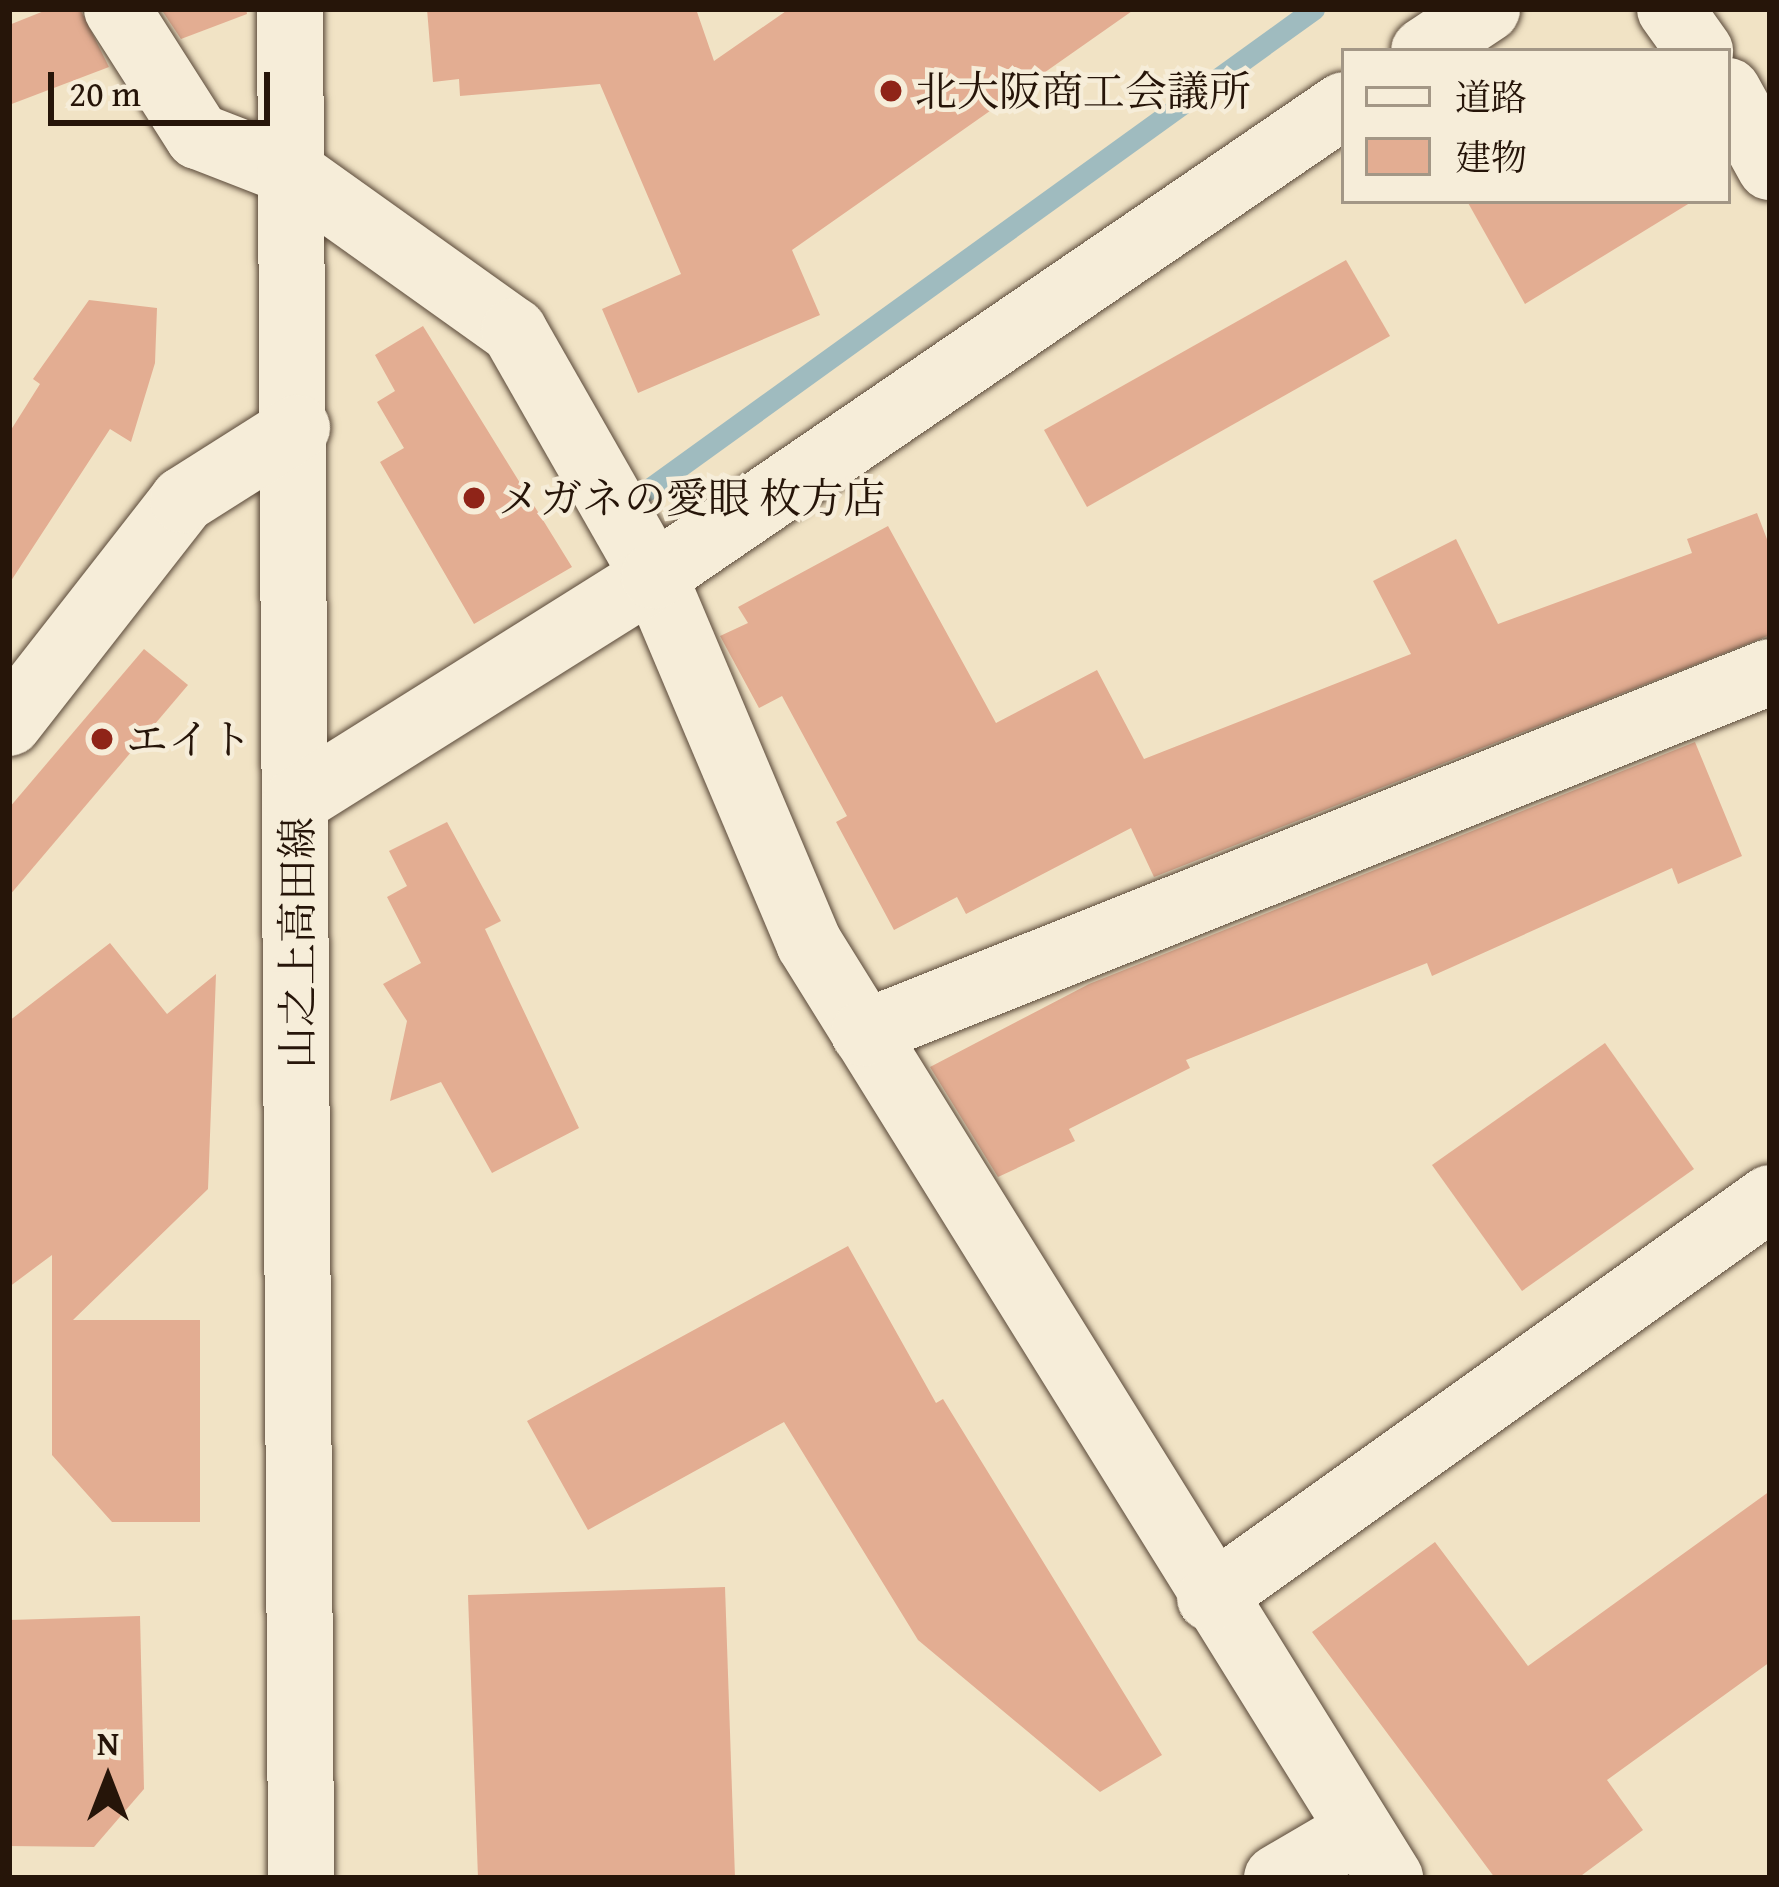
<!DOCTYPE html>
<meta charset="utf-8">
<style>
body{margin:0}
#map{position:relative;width:1779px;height:1887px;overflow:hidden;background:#f1e3c5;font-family:"Gentium Book Plus","Noto Serif JP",serif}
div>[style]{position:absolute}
.stream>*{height:21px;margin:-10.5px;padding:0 10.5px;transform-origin:10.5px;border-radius:10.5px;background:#9fbbbf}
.building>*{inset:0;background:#e3ad92}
.roads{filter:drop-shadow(0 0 3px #594838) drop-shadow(0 0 3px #594838)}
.minor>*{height:66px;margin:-33px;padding:0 33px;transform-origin:33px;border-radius:33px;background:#f6edd9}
.dots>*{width:33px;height:33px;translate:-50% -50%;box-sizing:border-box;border:6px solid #f6edd9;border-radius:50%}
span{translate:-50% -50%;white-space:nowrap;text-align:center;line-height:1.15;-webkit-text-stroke:9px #f6edd9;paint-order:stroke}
.poi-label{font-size:42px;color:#261509}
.left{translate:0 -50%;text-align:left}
.street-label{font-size:42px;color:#261509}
.frame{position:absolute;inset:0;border:12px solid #261509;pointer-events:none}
.legend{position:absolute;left:1341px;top:48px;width:390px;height:156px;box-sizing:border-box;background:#f6edd9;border:3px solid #a39786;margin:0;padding:15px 21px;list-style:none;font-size:36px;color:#261509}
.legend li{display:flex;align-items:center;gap:24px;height:60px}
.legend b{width:60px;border:3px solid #a39786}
.north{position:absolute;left:48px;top:1719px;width:120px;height:120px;-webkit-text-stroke:9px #f6edd9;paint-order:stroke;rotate:0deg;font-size:33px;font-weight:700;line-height:48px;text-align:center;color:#261509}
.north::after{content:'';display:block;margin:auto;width:42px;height:54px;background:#261509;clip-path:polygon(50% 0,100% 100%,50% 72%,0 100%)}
.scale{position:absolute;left:48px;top:72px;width:222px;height:54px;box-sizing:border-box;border:6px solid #261509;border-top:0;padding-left:15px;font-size:36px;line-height:42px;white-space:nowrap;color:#261509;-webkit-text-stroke:9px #f6edd9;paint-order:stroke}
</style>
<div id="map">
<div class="stream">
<i style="left:646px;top:491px;width:824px;rotate:-35.81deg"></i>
</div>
<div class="building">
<i style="clip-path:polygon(49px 9px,80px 9px,109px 67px,9px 105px,9px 25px)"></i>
<i style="clip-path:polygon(161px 9px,246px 9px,247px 14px,181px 39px)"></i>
<i style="clip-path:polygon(427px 9px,696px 9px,714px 61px,789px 9px,1135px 9px,792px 250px,820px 315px,638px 393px,602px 309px,681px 274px,600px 84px,460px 96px,459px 79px,433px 82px)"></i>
<i style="clip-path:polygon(1467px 201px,1693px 201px,1525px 304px)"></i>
<i style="clip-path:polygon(1346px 260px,1390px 336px,1087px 507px,1044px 430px)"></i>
<i style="clip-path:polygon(89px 300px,157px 308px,155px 363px,131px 442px,110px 429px,9px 584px,9px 433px,40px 384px,33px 379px)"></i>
<i style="clip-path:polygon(423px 326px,572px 567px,474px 624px,380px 462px,404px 448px,377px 402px,395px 391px,375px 355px)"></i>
<i style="clip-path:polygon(1757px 513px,1770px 547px,1770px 635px,1154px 877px,1131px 828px,966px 914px,957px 897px,894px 930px,836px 822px,847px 816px,782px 696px,759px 708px,720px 636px,748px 623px,738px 607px,888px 526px,996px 723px,1097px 670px,1144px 759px,1411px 654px,1373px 581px,1456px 539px,1498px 624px,1692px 553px,1687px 539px)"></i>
<i style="clip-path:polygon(144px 649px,188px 685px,9px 896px,9px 808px)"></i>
<i style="clip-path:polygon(1695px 742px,1742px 856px,1678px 884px,1672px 868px,1432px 976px,1427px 963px,1186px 1060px,1190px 1068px,1069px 1129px,1075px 1141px,998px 1177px,930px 1067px,1089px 984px)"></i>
<i style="clip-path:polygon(447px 822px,501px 921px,485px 929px,579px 1128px,492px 1173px,441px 1082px,390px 1101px,407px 1021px,383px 984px,421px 963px,387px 897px,407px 886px,389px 851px)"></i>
<i style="clip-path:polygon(110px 943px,167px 1014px,216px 974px,208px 1189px,73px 1320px,200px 1320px,200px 1522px,112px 1522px,52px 1455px,52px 1255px,9px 1287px,9px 1021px)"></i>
<i style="clip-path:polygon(1605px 1043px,1694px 1169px,1522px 1291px,1432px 1165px)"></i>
<i style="clip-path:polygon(848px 1246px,936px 1403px,943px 1399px,1162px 1755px,1100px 1792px,918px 1640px,784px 1422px,588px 1530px,527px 1421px)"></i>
<i style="clip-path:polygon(1770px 1491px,1770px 1662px,1607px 1780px,1643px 1830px,1578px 1878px,1495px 1878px,1312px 1632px,1435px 1542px,1528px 1666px)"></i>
<i style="clip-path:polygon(725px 1587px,735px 1878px,478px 1878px,468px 1595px)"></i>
<i style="clip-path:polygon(140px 1616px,144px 1789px,94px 1847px,9px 1846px,9px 1620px)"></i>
</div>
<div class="roads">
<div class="minor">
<i style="left:117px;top:9px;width:151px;rotate:57.5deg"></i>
<i style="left:198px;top:136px;width:100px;rotate:21.2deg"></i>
<i style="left:291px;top:172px;width:274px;rotate:35.5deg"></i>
<i style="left:514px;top:331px;width:282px;rotate:60.3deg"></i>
<i style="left:654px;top:576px;width:398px;rotate:67.1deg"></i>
<i style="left:809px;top:943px;width:1101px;rotate:58.14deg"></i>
<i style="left:290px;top:9px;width:1869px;rotate:89.66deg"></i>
<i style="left:1670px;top:9px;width:52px;rotate:54.5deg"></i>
<i style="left:1424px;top:51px;width:76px;rotate:-33.7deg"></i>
<i style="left:1728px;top:91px;width:87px;rotate:61.1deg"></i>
<i style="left:9px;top:723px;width:283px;rotate:-52deg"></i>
<i style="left:183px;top:500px;width:135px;rotate:-32.3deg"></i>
<i style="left:296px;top:801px;width:423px;rotate:-32.1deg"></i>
<i style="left:654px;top:576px;width:835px;rotate:-34.32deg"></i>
<i style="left:864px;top:1033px;width:975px;rotate:-21.73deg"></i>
<i style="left:1210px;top:1598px;width:688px;rotate:-35.54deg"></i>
<i style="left:1277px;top:1878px;width:95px;rotate:-30.3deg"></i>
</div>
</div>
<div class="dots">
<i style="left:891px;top:91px;background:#8f2418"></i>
<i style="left:474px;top:498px;background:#8f2418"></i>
<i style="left:102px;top:739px;background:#8f2418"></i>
</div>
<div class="poi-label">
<span class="left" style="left:915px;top:91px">北大阪商工会議所</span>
<span class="left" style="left:498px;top:498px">メガネの愛眼 枚方店</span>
<span class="left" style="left:126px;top:739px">エイト</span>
</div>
<div class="street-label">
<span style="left:297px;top:943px;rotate:-90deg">山之上高田線</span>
</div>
<div class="frame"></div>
<ul class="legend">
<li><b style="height:15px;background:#f6edd9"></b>道路</li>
<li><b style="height:33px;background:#e3ad92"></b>建物</li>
</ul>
<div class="north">N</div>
<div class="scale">20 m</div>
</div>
